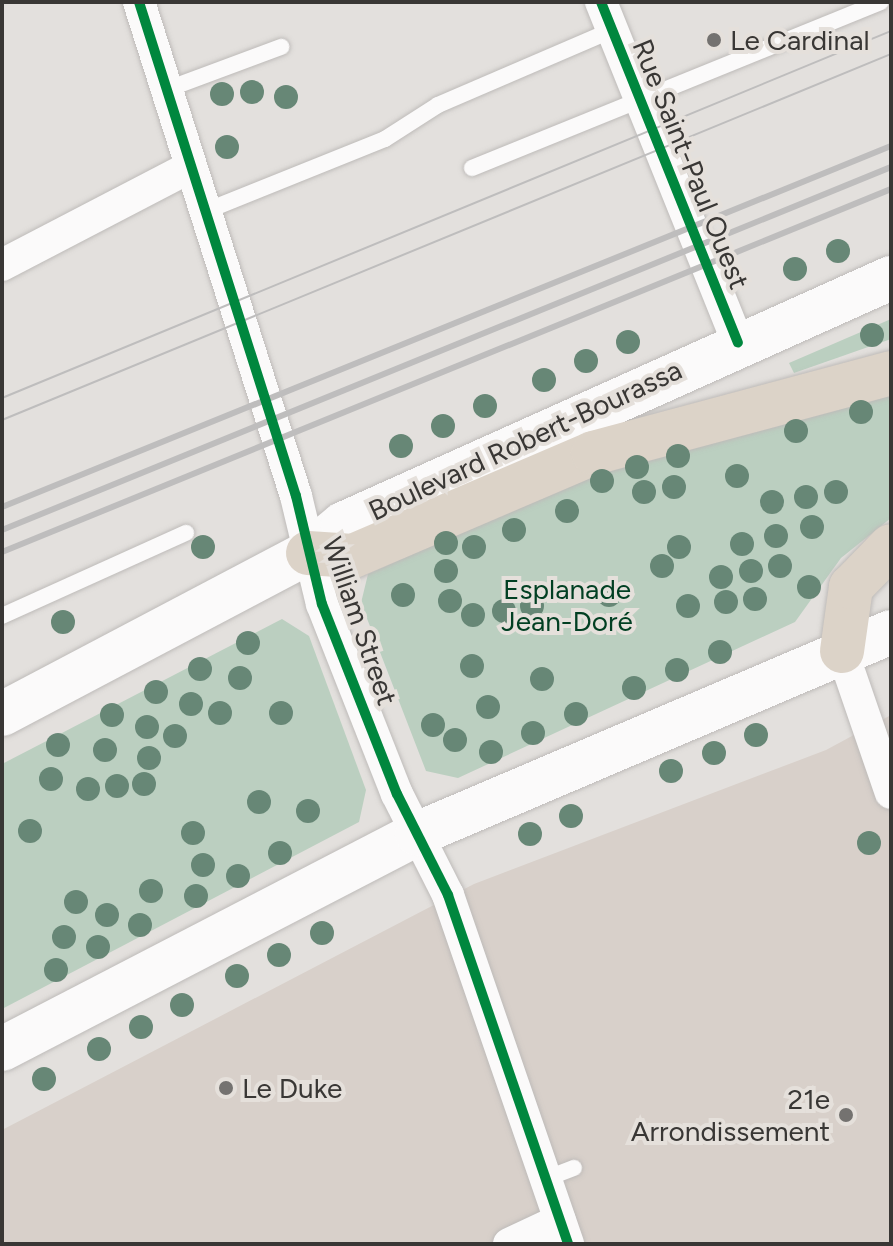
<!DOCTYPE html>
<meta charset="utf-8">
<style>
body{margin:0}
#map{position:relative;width:893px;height:1246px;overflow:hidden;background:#e3e0dd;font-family:Figtree,sans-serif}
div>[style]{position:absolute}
.built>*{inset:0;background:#d8d0ca}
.green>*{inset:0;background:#bbcfc0}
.roads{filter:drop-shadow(0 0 2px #bebbb9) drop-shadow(0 0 2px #bebbb9)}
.lane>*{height:16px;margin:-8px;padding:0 8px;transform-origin:8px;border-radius:8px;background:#fbfafa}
.street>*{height:32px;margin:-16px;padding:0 16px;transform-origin:16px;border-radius:16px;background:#fbfafa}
.secondary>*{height:44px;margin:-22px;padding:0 22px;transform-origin:22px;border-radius:22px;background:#fbfafa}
.highway>*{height:44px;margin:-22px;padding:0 22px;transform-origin:22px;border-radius:22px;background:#dcd3c8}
.tram>*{height:2px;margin:-1px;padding:0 1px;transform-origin:1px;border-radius:1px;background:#bebdbd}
.rail>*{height:6px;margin:-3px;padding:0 3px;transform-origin:3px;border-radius:3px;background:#bebdbd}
.cycleway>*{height:10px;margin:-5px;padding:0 5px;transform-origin:5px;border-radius:5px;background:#00873e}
.trees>*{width:24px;height:24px;margin:-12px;border-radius:50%;background:#678776}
.dots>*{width:22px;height:22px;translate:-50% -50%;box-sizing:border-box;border:4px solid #e5e0db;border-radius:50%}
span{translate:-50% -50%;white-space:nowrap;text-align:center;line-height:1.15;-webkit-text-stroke:8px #e5e0db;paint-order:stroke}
.poi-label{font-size:28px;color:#393735}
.left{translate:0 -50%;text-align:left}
.right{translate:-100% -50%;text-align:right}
.street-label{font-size:28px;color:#393735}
.park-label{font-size:28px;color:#013f22}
.frame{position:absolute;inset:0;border:4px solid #393735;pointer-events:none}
</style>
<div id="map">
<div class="built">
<i style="clip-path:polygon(891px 715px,891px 1244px,2px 1244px,2px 1130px,474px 884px,826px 750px)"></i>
</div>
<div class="green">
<i style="clip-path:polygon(891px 319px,891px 339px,794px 373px,789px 363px)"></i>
<i style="clip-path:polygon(891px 395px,891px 518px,841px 558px,795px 622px,458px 778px,426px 771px,361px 603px,368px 574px,591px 475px)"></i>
<i style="clip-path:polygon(282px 619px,309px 636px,366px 790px,359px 822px,2px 1009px,2px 764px)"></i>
</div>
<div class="roads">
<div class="lane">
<i style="left:168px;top:89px;width:121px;rotate:-20.4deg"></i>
<i style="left:472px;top:168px;width:441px;rotate:-22.1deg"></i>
<i style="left:201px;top:213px;width:198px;rotate:-21.9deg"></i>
<i style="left:385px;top:139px;width:63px;rotate:-32.7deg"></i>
<i style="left:438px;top:105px;width:189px;rotate:-23.3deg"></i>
<i style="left:2px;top:616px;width:202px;rotate:-24.3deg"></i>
<i style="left:545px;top:1179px;width:31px;rotate:-21deg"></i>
</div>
<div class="street">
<i style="left:139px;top:2px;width:518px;rotate:72.37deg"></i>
<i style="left:296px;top:496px;width:111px;rotate:76.5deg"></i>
<i style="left:322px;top:604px;width:204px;rotate:68.5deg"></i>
<i style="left:397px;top:794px;width:113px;rotate:63.2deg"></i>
<i style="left:448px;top:895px;width:369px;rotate:71deg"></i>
<i style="left:601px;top:2px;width:367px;rotate:68.1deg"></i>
<i style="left:2px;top:265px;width:210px;rotate:-27.5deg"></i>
<i style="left:842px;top:651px;width:150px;rotate:71deg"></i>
<i style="left:509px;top:1244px;width:56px;rotate:-25.2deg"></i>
</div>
<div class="secondary">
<i style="left:2px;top:714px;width:346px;rotate:-27.8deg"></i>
<i style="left:308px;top:553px;width:45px;rotate:-39.6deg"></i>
<i style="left:343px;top:524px;width:601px;rotate:-24.18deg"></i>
<i style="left:2px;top:1049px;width:467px;rotate:-27.4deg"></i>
<i style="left:417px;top:834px;width:515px;rotate:-23.08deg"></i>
</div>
<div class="highway">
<i style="left:308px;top:553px;width:45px;rotate:3.8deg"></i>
<i style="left:353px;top:556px;width:261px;rotate:-23.2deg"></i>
<i style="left:593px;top:453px;width:309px;rotate:-15deg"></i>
<i style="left:842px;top:651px;width:65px;rotate:-82deg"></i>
<i style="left:851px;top:587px;width:57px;rotate:-45.7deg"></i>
</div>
</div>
<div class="tram">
<i style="left:2px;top:398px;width:962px;rotate:-22.43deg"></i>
<i style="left:2px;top:420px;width:961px;rotate:-22.38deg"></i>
</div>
<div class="rail">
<i style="left:2px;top:507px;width:960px;rotate:-22.1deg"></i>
<i style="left:2px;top:530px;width:960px;rotate:-22.21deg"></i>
<i style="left:2px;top:552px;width:960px;rotate:-22.21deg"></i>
</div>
<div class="cycleway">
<i style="left:139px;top:2px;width:518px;rotate:72.37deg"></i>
<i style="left:296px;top:496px;width:111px;rotate:76.5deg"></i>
<i style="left:322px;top:604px;width:204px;rotate:68.5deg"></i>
<i style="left:397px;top:794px;width:113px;rotate:63.2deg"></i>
<i style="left:448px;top:895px;width:369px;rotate:71deg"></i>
<i style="left:601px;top:2px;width:367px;rotate:68.1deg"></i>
</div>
<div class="trees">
<i style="left:252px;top:92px"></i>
<i style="left:222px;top:94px"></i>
<i style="left:286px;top:97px"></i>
<i style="left:227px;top:147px"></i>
<i style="left:838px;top:251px"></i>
<i style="left:795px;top:269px"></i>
<i style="left:872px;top:335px"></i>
<i style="left:628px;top:342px"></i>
<i style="left:586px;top:361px"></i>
<i style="left:544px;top:380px"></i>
<i style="left:485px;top:406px"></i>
<i style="left:861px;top:412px"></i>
<i style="left:443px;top:426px"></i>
<i style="left:796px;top:431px"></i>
<i style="left:401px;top:446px"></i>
<i style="left:678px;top:456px"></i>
<i style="left:637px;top:467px"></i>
<i style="left:737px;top:476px"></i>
<i style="left:602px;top:481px"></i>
<i style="left:674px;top:487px"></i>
<i style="left:644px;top:492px"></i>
<i style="left:836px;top:492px"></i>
<i style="left:806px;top:497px"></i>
<i style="left:772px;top:502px"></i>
<i style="left:567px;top:511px"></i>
<i style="left:812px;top:527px"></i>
<i style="left:514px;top:530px"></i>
<i style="left:776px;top:536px"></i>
<i style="left:446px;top:543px"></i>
<i style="left:742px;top:544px"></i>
<i style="left:203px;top:547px"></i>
<i style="left:474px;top:547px"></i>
<i style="left:679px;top:547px"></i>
<i style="left:662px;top:566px"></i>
<i style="left:780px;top:566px"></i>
<i style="left:446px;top:571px"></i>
<i style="left:751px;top:571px"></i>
<i style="left:721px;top:577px"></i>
<i style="left:809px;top:587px"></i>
<i style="left:403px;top:595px"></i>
<i style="left:609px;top:595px"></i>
<i style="left:755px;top:599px"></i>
<i style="left:450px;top:601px"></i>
<i style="left:726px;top:602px"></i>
<i style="left:532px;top:606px"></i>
<i style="left:688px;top:606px"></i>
<i style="left:504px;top:611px"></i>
<i style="left:473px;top:615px"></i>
<i style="left:63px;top:622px"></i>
<i style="left:248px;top:643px"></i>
<i style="left:720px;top:652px"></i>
<i style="left:472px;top:666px"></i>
<i style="left:200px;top:669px"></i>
<i style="left:677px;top:670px"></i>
<i style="left:240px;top:678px"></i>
<i style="left:542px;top:679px"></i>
<i style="left:634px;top:688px"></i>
<i style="left:156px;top:692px"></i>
<i style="left:191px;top:704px"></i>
<i style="left:488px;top:707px"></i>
<i style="left:220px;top:713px"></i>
<i style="left:281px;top:713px"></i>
<i style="left:576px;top:714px"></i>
<i style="left:112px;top:715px"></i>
<i style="left:433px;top:725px"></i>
<i style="left:147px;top:727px"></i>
<i style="left:533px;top:733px"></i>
<i style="left:756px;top:735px"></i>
<i style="left:175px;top:736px"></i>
<i style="left:455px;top:740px"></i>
<i style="left:58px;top:745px"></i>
<i style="left:105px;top:750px"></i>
<i style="left:491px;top:752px"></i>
<i style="left:714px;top:753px"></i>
<i style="left:149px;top:758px"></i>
<i style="left:671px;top:771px"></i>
<i style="left:51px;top:779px"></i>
<i style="left:144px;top:784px"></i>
<i style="left:117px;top:786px"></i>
<i style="left:88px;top:789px"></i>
<i style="left:259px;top:802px"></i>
<i style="left:308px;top:811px"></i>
<i style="left:571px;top:816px"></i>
<i style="left:30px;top:831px"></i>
<i style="left:193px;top:833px"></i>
<i style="left:530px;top:834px"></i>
<i style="left:869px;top:843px"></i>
<i style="left:280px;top:853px"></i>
<i style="left:203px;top:865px"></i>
<i style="left:238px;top:876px"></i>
<i style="left:151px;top:891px"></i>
<i style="left:196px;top:896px"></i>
<i style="left:76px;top:902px"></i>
<i style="left:107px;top:915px"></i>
<i style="left:140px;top:925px"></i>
<i style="left:322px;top:933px"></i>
<i style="left:64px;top:937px"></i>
<i style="left:98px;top:947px"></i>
<i style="left:279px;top:955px"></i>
<i style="left:56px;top:970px"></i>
<i style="left:237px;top:976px"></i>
<i style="left:182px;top:1005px"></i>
<i style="left:141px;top:1027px"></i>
<i style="left:99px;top:1049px"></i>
<i style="left:44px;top:1079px"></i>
</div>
<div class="dots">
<i style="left:714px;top:40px;background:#747270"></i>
<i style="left:226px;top:1088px;background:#747270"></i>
<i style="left:846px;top:1115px;background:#747270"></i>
</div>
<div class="poi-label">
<span class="left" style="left:730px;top:40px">Le Cardinal</span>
<span class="left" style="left:242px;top:1088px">Le Duke</span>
<span class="right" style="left:830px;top:1115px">21e<br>Arrondissement</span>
</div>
<div class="street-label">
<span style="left:691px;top:164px;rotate:68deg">Rue Saint-Paul Ouest</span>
<span style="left:525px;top:440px;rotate:-25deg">Boulevard Robert-Bourassa</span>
<span style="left:360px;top:621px;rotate:71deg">William Street</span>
</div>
<div class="park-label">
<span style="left:567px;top:605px">Esplanade<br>Jean-Doré</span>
</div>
<div class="frame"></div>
</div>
